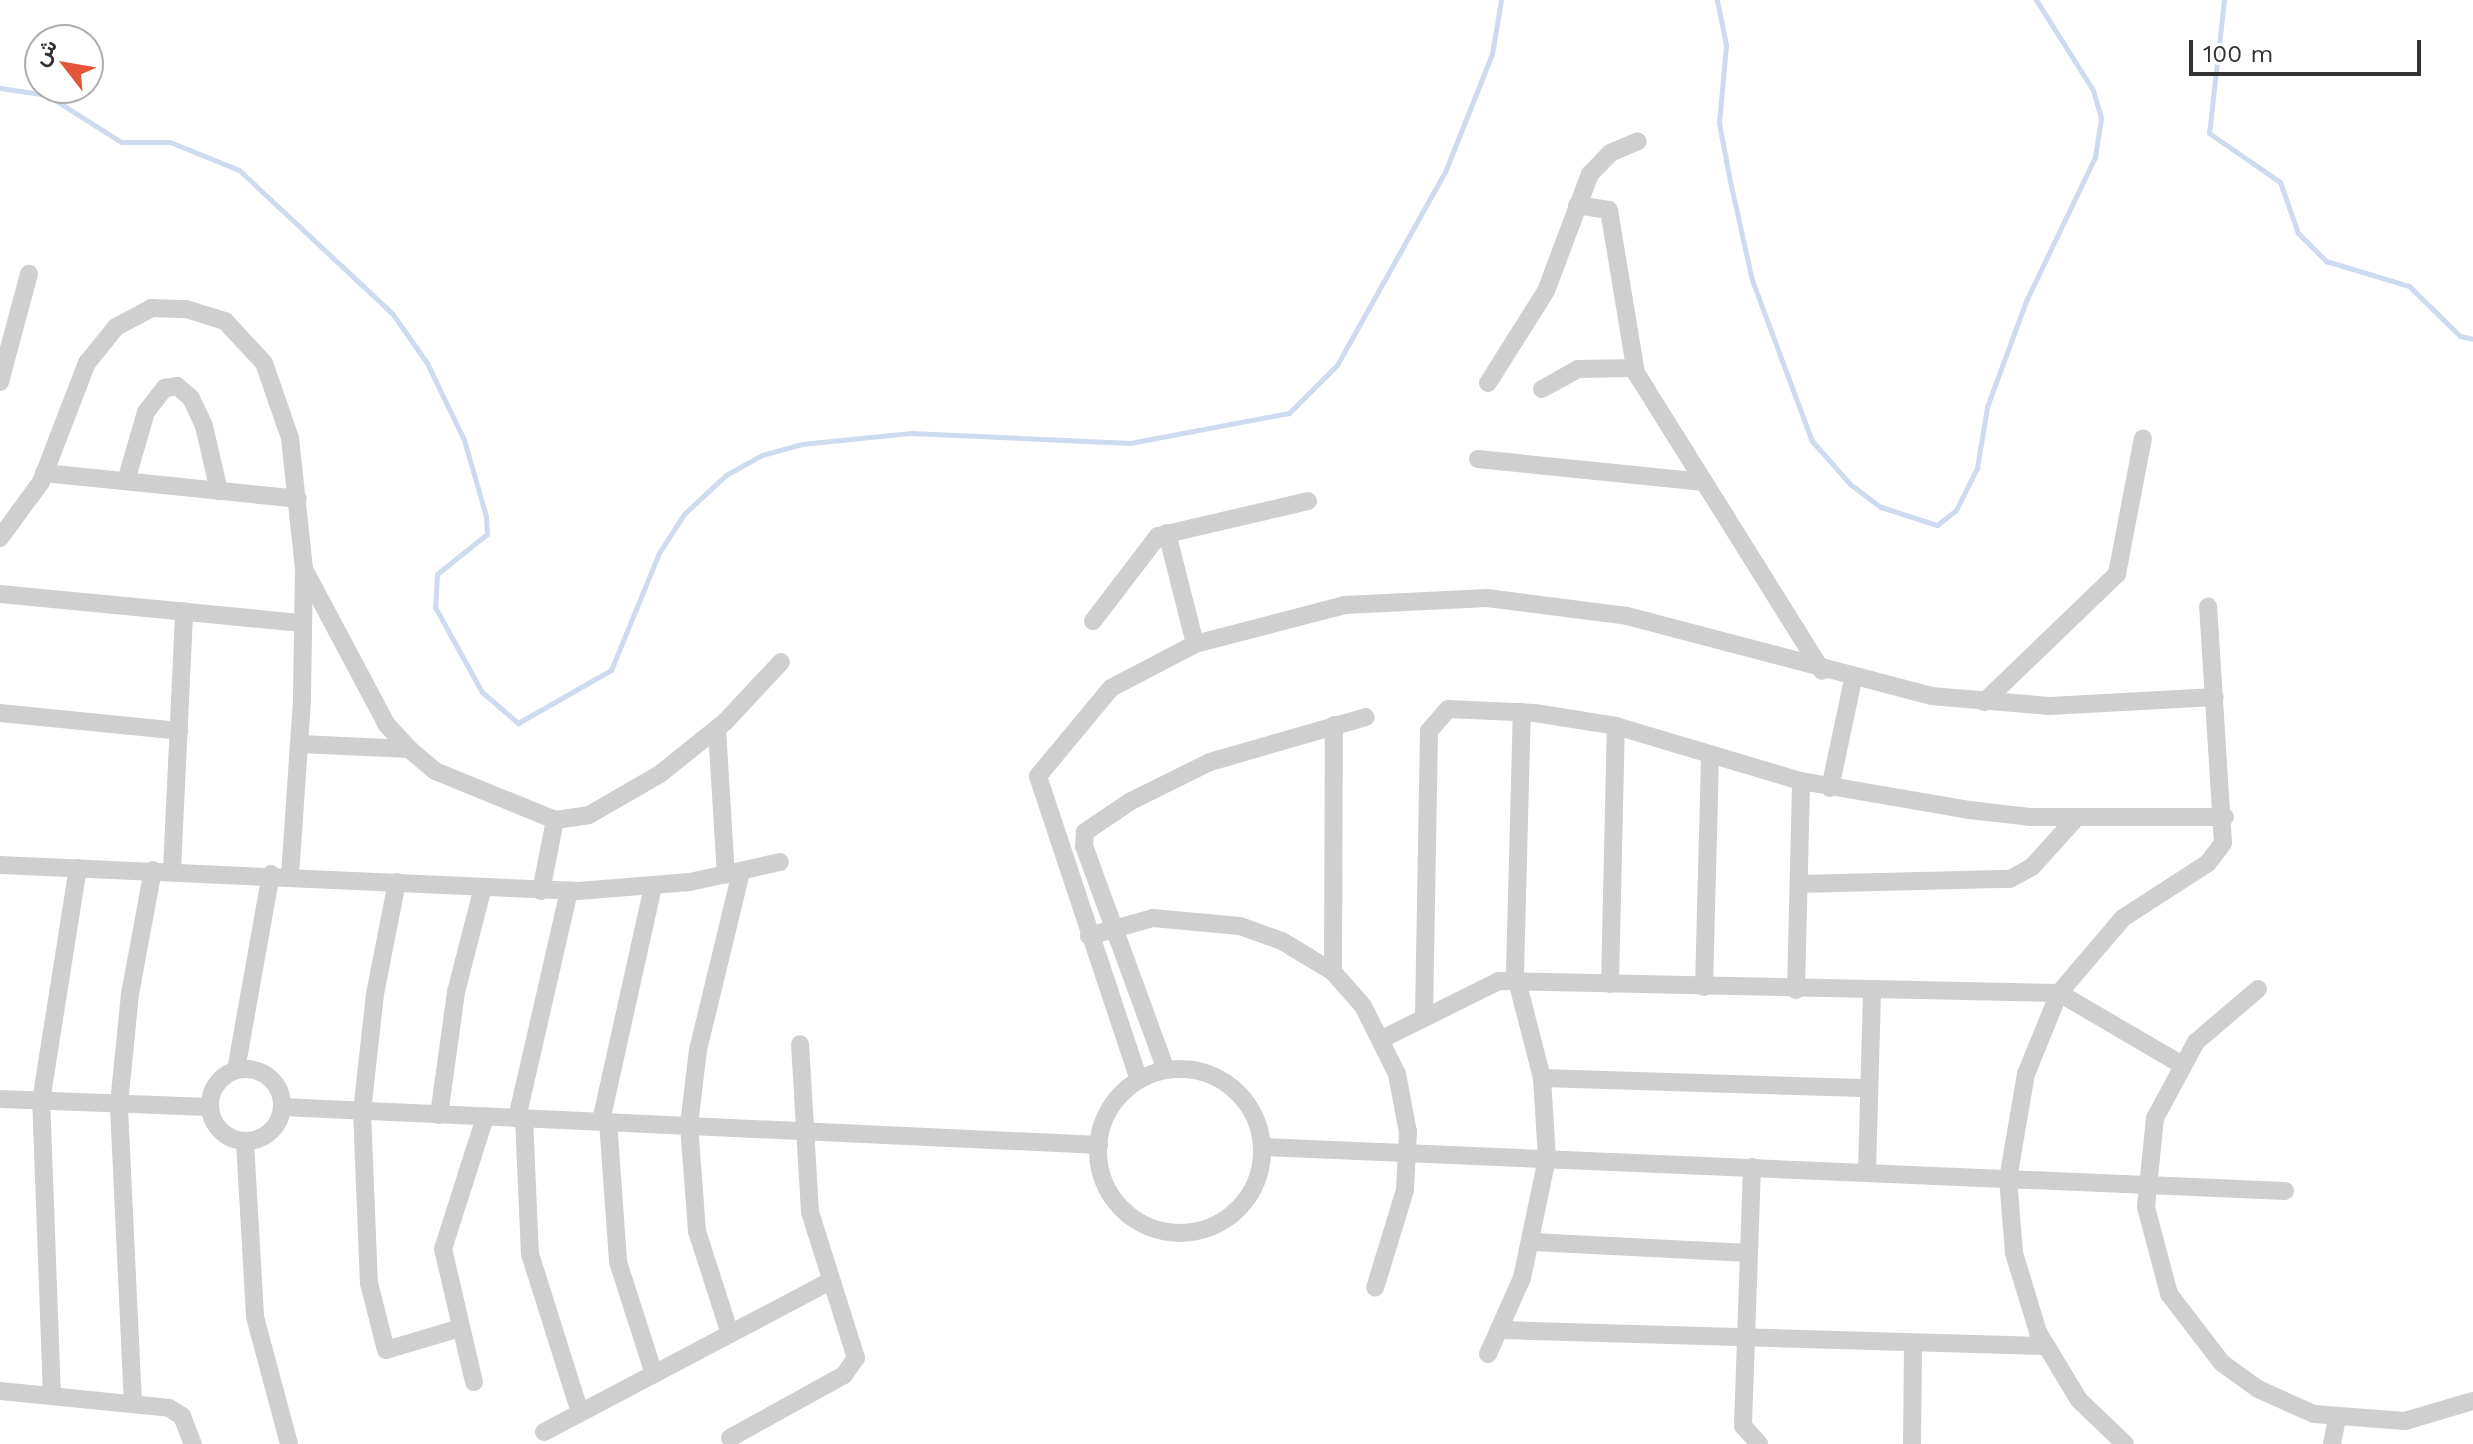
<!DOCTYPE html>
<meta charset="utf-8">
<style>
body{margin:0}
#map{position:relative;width:2473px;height:1444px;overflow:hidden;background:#fff;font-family:"Work Sans",Vazirmatn,sans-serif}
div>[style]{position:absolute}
.stream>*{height:5px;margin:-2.5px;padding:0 2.5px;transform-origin:2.5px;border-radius:2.5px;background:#cedaed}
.street>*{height:18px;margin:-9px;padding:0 9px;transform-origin:9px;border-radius:9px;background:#cfcfcf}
.street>.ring{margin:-9px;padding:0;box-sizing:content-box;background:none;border:18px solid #cfcfcf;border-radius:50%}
span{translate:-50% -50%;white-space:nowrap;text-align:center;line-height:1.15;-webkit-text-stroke:8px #fff;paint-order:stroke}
.north{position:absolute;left:24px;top:24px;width:80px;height:80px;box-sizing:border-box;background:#fff;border:2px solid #adadad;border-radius:50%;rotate:301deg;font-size:22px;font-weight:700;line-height:32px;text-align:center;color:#323232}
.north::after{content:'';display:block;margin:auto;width:28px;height:36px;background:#e4553a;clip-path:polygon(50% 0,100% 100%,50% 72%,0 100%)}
.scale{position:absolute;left:2189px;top:40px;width:232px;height:36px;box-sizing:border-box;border:4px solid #323232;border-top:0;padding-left:10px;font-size:24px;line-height:28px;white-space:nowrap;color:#323232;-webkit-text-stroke:6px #fff;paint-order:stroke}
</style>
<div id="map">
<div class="stream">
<i style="left:1717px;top:0;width:46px;rotate:78.7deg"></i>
<i style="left:1726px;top:45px;width:78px;rotate:95.1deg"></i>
<i style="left:1719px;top:123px;width:59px;rotate:79.3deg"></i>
<i style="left:1730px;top:181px;width:101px;rotate:77.5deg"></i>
<i style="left:1752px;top:280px;width:172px;rotate:69.6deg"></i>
<i style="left:1812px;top:441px;width:57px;rotate:48.5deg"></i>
<i style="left:1850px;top:484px;width:39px;rotate:37deg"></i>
<i style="left:1881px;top:507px;width:59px;rotate:17.8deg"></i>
<i style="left:1937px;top:525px;width:24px;rotate:-38deg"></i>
<i style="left:1956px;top:510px;width:47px;rotate:-63.4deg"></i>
<i style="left:1977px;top:468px;width:62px;rotate:-80.7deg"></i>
<i style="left:1987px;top:407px;width:113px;rotate:-69.8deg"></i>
<i style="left:2026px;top:301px;width:160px;rotate:-64.4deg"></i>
<i style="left:2095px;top:157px;width:39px;rotate:-81deg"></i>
<i style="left:2101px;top:118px;width:29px;rotate:-106deg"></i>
<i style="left:2093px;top:90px;width:107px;rotate:-122.3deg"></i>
<i style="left:2224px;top:0;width:134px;rotate:96.4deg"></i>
<i style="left:2209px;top:133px;width:86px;rotate:34.6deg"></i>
<i style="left:2280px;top:182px;width:54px;rotate:70.6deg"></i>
<i style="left:2298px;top:233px;width:40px;rotate:45deg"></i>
<i style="left:2326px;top:261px;width:87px;rotate:16.8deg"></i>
<i style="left:2409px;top:286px;width:71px;rotate:44.4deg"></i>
<i style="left:2460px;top:336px;width:13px;rotate:13deg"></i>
<i style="left:0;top:88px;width:48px;rotate:8.5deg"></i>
<i style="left:47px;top:95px;width:88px;rotate:32.4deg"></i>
<i style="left:121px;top:142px;width:49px"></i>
<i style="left:170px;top:142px;width:74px;rotate:22.1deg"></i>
<i style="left:239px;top:170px;width:209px;rotate:43.1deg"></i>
<i style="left:392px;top:313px;width:61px;rotate:55deg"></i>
<i style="left:427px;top:363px;width:85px;rotate:64.3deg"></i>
<i style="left:464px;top:440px;width:79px;rotate:73.9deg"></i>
<i style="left:486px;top:516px;width:18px;rotate:87deg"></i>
<i style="left:487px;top:534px;width:64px;rotate:141.3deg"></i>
<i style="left:437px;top:574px;width:33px;rotate:93deg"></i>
<i style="left:435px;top:607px;width:97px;rotate:61.1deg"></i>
<i style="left:482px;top:692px;width:48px;rotate:40.7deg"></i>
<i style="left:518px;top:723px;width:107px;rotate:-29.7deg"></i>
<i style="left:611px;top:670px;width:126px;rotate:-67.7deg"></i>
<i style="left:659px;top:553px;width:46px;rotate:-57.3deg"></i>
<i style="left:684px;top:514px;width:57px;rotate:-42.9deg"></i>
<i style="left:726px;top:475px;width:41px;rotate:-29.1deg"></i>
<i style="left:762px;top:455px;width:41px;rotate:-15.4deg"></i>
<i style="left:802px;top:444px;width:110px;rotate:-5.8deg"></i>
<i style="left:911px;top:433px;width:219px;rotate:2.6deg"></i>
<i style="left:1130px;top:443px;width:162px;rotate:-10.7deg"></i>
<i style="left:1289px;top:413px;width:68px;rotate:-45deg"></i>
<i style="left:1337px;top:365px;width:221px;rotate:-60.8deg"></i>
<i style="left:1445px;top:172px;width:127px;rotate:-68.3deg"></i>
<i style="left:1492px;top:54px;width:55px;rotate:-80.5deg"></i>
</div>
<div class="street">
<i style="left:1577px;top:205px;width:32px;rotate:9deg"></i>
<i style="left:1609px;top:210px;width:165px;rotate:80.6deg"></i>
<i style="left:1636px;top:373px;width:351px;rotate:58deg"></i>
<i style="left:0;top:382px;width:112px;rotate:-75deg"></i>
<i style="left:1488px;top:383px;width:109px;rotate:-57.8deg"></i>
<i style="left:1546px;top:291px;width:125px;rotate:-69.4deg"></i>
<i style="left:1590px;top:174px;width:29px;rotate:-46deg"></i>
<i style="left:1610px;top:153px;width:30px;rotate:-23deg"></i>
<i style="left:1542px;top:389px;width:41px;rotate:-29.1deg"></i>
<i style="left:1578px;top:369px;width:56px;rotate:-1deg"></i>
<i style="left:1478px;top:459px;width:227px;rotate:5.8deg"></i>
<i style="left:44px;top:473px;width:255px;rotate:5.8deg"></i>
<i style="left:126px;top:481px;width:72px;rotate:-73.8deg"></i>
<i style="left:146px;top:412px;width:31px;rotate:-52deg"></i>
<i style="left:165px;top:388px;width:12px;rotate:-9deg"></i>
<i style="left:177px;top:386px;width:18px;rotate:41deg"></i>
<i style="left:191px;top:398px;width:31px;rotate:65deg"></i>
<i style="left:204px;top:426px;width:67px;rotate:77deg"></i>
<i style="left:1167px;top:533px;width:114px;rotate:75.8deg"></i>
<i style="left:0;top:538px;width:69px;rotate:-53.8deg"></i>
<i style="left:41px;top:482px;width:128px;rotate:-68.9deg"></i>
<i style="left:87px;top:363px;width:46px;rotate:-51.1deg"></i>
<i style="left:116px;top:327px;width:40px;rotate:-28deg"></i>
<i style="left:151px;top:308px;width:35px;rotate:2deg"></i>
<i style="left:186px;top:309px;width:41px;rotate:17.1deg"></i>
<i style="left:225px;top:321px;width:57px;rotate:47.1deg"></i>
<i style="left:264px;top:363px;width:79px;rotate:70.9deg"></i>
<i style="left:290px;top:438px;width:131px;rotate:83.9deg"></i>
<i style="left:304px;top:568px;width:132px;rotate:90.9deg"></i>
<i style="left:302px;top:700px;width:175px;rotate:93.9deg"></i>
<i style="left:305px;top:571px;width:174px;rotate:62deg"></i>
<i style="left:387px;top:725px;width:33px;rotate:47deg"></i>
<i style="left:409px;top:749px;width:34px;rotate:40deg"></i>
<i style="left:435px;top:771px;width:130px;rotate:22.2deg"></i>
<i style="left:555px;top:820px;width:34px;rotate:-8deg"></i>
<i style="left:589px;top:815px;width:82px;rotate:-30deg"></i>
<i style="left:660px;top:774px;width:83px;rotate:-38.7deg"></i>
<i style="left:725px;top:722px;width:82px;rotate:-47deg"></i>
<i style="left:0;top:594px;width:304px;rotate:5.5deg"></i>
<i style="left:1093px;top:621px;width:107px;rotate:-52.6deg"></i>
<i style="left:1158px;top:536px;width:154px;rotate:-13.1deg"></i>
<i style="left:1984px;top:702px;width:185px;rotate:-43.9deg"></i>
<i style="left:2117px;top:574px;width:138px;rotate:-79.2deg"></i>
<i style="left:0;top:713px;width:180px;rotate:5.7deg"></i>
<i style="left:717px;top:729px;width:146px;rotate:86.5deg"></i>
<i style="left:300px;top:744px;width:109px;rotate:2.6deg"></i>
<i style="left:1830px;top:788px;width:110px;rotate:-78deg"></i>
<i style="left:0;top:865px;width:579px;rotate:2.58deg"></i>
<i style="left:578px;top:891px;width:112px;rotate:-4.6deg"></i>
<i style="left:690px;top:882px;width:92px;rotate:-12.5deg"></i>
<i style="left:172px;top:870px;width:259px;rotate:-87.3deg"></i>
<i style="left:397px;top:882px;width:114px;rotate:101.1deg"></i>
<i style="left:375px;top:994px;width:118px;rotate:96.3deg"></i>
<i style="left:362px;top:1111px;width:172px;rotate:87.7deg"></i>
<i style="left:369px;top:1283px;width:69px;rotate:75.8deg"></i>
<i style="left:386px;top:1350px;width:77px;rotate:-16.6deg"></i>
<i style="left:1799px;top:884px;width:211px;rotate:-1.4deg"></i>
<i style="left:2010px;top:879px;width:25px;rotate:-29deg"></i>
<i style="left:2032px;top:867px;width:67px;rotate:-48deg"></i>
<i style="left:541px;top:891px;width:72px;rotate:-78.8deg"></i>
<i style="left:1089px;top:936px;width:66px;rotate:-15.7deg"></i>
<i style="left:1153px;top:918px;width:87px;rotate:5.3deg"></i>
<i style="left:1240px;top:926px;width:45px;rotate:19.7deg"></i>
<i style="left:1282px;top:941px;width:60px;rotate:31.3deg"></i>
<i style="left:1333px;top:972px;width:45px;rotate:48.6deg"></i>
<i style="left:1363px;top:1006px;width:76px;rotate:63.4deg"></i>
<i style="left:1397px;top:1074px;width:59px;rotate:79.3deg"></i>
<i style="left:1408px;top:1132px;width:58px;rotate:93deg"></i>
<i style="left:1405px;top:1190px;width:102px;rotate:107deg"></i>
<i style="left:1333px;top:972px;width:247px;rotate:-89.8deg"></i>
<i style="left:1610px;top:984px;width:258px;rotate:-88.7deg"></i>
<i style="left:1704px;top:987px;width:233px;rotate:-88.5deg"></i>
<i style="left:2258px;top:989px;width:82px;rotate:139.5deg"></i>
<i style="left:2196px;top:1042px;width:86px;rotate:118.3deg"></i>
<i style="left:2155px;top:1118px;width:89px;rotate:95.8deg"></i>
<i style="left:2146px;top:1207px;width:90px;rotate:75.2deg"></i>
<i style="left:2169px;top:1294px;width:87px;rotate:52.5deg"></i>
<i style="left:2222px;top:1363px;width:44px;rotate:35.8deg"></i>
<i style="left:2258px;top:1389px;width:61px;rotate:24.1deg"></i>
<i style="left:2314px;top:1414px;width:91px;rotate:4.4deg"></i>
<i style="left:2405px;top:1421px;width:71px;rotate:-16.4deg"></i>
<i style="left:1796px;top:990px;width:209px;rotate:-88.6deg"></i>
<i style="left:1424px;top:1017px;width:286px;rotate:-89deg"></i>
<i style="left:1429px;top:731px;width:29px;rotate:-49deg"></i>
<i style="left:1448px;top:709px;width:87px;rotate:2.6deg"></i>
<i style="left:1535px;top:713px;width:82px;rotate:9.1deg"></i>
<i style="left:1616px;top:726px;width:193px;rotate:16.6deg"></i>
<i style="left:1801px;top:781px;width:170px;rotate:9.8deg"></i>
<i style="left:1969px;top:810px;width:61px;rotate:6.5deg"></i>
<i style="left:2030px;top:817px;width:195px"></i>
<i style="left:1382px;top:1039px;width:131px;rotate:-26.4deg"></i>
<i style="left:1499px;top:981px;width:560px;rotate:1.23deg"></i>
<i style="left:2059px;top:993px;width:139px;rotate:30.3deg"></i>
<i class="ring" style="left:210px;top:1069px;width:54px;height:54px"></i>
<i class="ring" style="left:1098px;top:1069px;width:146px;height:146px"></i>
<i style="left:236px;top:1070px;width:199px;rotate:-79.9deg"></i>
<i style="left:1166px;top:1070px;width:239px;rotate:-110.1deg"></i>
<i style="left:1084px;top:846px;width:14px;rotate:-86deg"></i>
<i style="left:1085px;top:832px;width:55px;rotate:-34deg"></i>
<i style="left:1131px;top:801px;width:88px;rotate:-26.3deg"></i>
<i style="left:1210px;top:762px;width:162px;rotate:-16.1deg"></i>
<i style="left:1542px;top:1078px;width:327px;rotate:1.8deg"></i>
<i style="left:1139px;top:1080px;width:320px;rotate:-108.4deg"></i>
<i style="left:1038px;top:776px;width:114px;rotate:-50.3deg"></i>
<i style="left:1111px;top:688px;width:95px;rotate:-27.6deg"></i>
<i style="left:1195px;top:644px;width:155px;rotate:-14.6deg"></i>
<i style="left:1345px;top:605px;width:142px;rotate:-2.8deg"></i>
<i style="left:1487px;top:598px;width:141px;rotate:7.3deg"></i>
<i style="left:1627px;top:616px;width:314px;rotate:14.7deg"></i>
<i style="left:1931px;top:696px;width:119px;rotate:4.8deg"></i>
<i style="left:2050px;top:706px;width:165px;rotate:-3.1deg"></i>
<i style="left:0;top:1099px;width:209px;rotate:2.2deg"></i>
<i style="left:282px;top:1107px;width:818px;rotate:2.66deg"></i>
<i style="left:439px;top:1115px;width:124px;rotate:-82.1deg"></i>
<i style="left:456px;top:992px;width:108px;rotate:-75.6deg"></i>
<i style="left:517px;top:1118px;width:233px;rotate:-77.1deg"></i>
<i style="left:524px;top:1118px;width:136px;rotate:87.5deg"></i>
<i style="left:530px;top:1254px;width:167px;rotate:72.5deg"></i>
<i style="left:601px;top:1121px;width:240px;rotate:-77.5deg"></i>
<i style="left:608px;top:1121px;width:141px;rotate:85.9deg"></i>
<i style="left:618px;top:1262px;width:118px;rotate:72.2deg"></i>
<i style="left:245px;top:1142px;width:175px;rotate:86.7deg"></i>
<i style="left:255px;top:1317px;width:131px;rotate:75deg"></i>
<i style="left:1262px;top:1147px;width:1024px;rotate:2.46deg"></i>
<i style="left:1752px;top:1167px;width:259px;rotate:92deg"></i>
<i style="left:1743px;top:1426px;width:24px;rotate:48deg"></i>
<i style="left:1867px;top:1172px;width:180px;rotate:-88.4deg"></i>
<i style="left:1533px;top:1242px;width:216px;rotate:2.9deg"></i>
<i style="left:1501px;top:1330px;width:543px;rotate:1.69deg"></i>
<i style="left:730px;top:1334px;width:108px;rotate:-107.8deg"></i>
<i style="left:697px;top:1231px;width:106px;rotate:-94.3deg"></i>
<i style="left:689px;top:1125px;width:76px;rotate:-83.2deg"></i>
<i style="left:698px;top:1050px;width:183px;rotate:-76.4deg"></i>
<i style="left:1488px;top:1354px;width:83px;rotate:-65.9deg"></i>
<i style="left:1522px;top:1278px;width:123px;rotate:-78.2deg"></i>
<i style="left:1547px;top:1158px;width:80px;rotate:-93.6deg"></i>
<i style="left:1542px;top:1078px;width:108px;rotate:-104.4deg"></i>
<i style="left:1515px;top:973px;width:261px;rotate:-88.5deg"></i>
<i style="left:474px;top:1382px;width:137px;rotate:-103.1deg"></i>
<i style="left:443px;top:1249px;width:139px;rotate:-72.3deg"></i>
<i style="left:0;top:1391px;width:170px;rotate:5.7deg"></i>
<i style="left:169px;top:1408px;width:15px;rotate:32deg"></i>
<i style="left:182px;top:1416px;width:30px;rotate:69deg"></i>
<i style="left:52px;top:1396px;width:295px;rotate:-92.1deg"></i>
<i style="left:41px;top:1101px;width:236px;rotate:-81deg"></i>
<i style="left:133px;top:1404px;width:300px;rotate:-92.7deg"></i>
<i style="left:119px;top:1104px;width:111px;rotate:-84.3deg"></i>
<i style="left:130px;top:994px;width:126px;rotate:-79.5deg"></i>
<i style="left:544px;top:1432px;width:320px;rotate:-27.8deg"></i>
<i style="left:730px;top:1438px;width:130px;rotate:-28.9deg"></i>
<i style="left:844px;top:1375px;width:21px;rotate:-55deg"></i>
<i style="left:856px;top:1358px;width:153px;rotate:-107.5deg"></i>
<i style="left:810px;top:1212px;width:168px;rotate:-93.4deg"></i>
<i style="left:1912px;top:1444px;width:100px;rotate:-89.4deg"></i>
<i style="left:2125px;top:1444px;width:64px;rotate:-136.3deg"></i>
<i style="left:2079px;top:1400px;width:79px;rotate:-121.1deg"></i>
<i style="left:2038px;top:1332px;width:83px;rotate:-106.9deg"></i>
<i style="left:2014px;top:1253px;width:74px;rotate:-94.6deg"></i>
<i style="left:2008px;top:1179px;width:107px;rotate:-80.3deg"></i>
<i style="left:2026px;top:1074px;width:87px;rotate:-67.8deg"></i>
<i style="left:2059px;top:993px;width:99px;rotate:-49.5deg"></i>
<i style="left:2123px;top:918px;width:101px;rotate:-32.9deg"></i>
<i style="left:2208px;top:863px;width:25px;rotate:-53deg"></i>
<i style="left:2223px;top:843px;width:237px;rotate:-93.6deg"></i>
<i style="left:2332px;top:1444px;width:25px;rotate:-79deg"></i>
</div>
<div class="north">ش</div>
<div class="scale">100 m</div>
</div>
